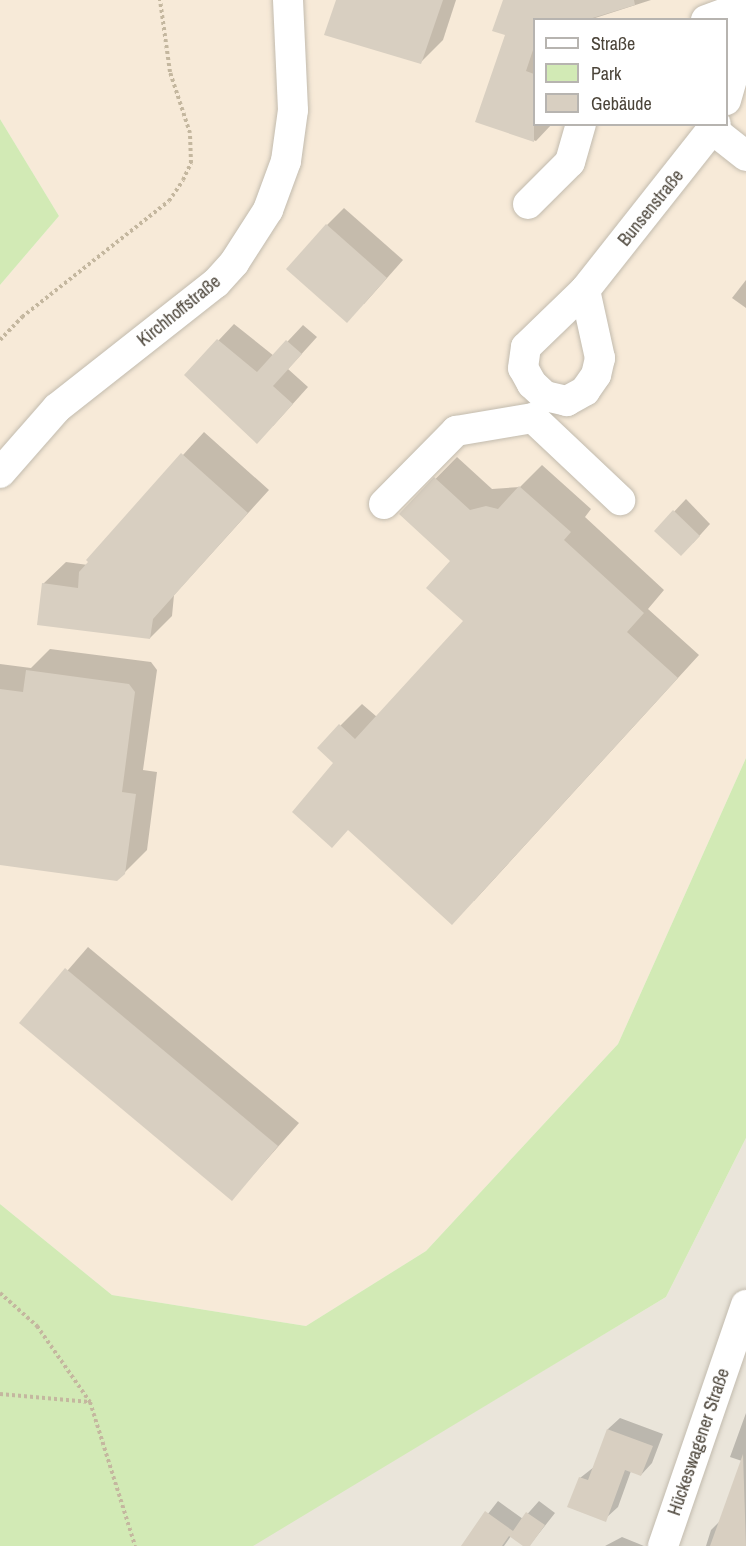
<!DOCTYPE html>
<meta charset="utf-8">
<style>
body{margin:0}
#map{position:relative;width:746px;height:1546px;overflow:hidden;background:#f6f3ec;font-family:"Archivo Narrow",sans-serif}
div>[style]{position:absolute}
.residential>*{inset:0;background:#eae5da}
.commercial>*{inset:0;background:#f7ead8}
.green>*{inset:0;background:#d2eab5}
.shadow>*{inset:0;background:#0003}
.building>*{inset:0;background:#d8cfc1}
.path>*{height:4px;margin-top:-2px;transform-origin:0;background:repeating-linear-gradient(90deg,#c4b79f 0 3px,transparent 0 6px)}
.roads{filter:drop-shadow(0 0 2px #c2bbae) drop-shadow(0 0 2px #c2bbae)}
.minor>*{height:30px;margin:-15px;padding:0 15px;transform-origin:15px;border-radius:15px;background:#fff}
span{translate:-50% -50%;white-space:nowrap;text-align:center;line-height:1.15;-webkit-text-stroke:4.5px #fff;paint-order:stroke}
.street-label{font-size:18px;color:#4b4439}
.legend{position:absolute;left:533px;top:18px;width:195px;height:108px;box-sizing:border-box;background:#fff;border:2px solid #b7b4b0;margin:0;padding:8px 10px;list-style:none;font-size:18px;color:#4b4439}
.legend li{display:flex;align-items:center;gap:12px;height:30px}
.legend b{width:30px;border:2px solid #b7b4b0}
</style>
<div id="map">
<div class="residential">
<i style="clip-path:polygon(746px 1138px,746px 1546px,251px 1546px,666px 1297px)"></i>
</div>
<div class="commercial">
<i style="clip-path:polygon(evenodd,0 0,746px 0,746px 758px,618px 1044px,426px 1251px,306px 1326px,112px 1295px,0 1204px,0 285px,59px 216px,0 119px,0 0,534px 20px,726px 20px,726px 124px,534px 124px,534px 20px)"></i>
</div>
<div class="green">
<i style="clip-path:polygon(0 119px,59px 216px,0 285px)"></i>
<i style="clip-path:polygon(746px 758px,746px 1138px,666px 1297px,253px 1546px,0 1546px,0 1204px,112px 1295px,306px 1326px,426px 1251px,618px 1044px)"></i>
</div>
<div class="shadow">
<i style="clip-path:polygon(338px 0,456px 0,443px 40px,421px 62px)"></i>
<i style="clip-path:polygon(505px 0,651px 0,589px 20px,534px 20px,534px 124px,552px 124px,536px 141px,477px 121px,507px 34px)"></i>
<i style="clip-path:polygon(344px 208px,403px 260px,364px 304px,327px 225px)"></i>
<i style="clip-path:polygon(746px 280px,746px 308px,732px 298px)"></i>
<i style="clip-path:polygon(234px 324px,274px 356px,303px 325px,317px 337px,288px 369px,308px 387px,273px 426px,186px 375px)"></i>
<i style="clip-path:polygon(204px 432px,269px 490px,174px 595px,172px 616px,150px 638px,43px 584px,66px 562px,88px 565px,88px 559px)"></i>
<i style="clip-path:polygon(457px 457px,492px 489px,520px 487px,542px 465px,591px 509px,585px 517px,664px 590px,648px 609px,699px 655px,474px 901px,335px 763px,340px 726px,362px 704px,377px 717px,465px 621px,452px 561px,401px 514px)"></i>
<i style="clip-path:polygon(686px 499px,710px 524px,693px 543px,656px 531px)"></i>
<i style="clip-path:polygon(50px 649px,151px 662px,157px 670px,143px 770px,157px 772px,147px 850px,124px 873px,0 864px,0 664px,31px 668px)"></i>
<i style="clip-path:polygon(88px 947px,299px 1123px,232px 1199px,22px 1023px)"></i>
<i style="clip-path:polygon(746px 1413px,746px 1546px,706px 1546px,711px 1530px,721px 1520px,742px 1461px,730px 1457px)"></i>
<i style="clip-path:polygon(620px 1418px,663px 1434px,652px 1463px,641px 1475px,631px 1471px,618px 1507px,606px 1518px,580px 1478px,594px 1467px,608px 1429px)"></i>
<i style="clip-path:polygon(498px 1501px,523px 1519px,539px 1501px,555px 1513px,529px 1546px,511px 1536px,504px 1546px,463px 1546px)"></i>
<i style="clip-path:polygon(622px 1537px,644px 1546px,605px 1546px)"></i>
</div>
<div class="building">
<i style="clip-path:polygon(336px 0,443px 0,421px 64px,324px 35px)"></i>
<i style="clip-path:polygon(503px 0,634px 0,635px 5px,586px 20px,534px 20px,534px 47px,526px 71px,534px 74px,534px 142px,475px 122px,505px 35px,492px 31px)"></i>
<i style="clip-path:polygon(326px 224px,387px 278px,347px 323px,286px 269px)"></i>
<i style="clip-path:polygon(217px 339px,257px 372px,286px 340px,302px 354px,273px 386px,293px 404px,257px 444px,184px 375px)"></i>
<i style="clip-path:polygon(181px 453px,248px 513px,153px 619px,150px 639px,37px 625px,42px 583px,78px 588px,79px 572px,88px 562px,86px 560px)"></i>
<i style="clip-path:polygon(434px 477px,470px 510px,486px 506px,498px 509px,519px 486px,571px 532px,564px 540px,644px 613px,627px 632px,678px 678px,452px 925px,348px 830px,332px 848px,292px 812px,333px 763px,317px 748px,339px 724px,355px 739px,463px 621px,426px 588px,450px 561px,399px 514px)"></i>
<i style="clip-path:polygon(673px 510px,700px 536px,681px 556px,654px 531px)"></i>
<i style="clip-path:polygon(26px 670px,129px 684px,135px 692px,122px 792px,136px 794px,125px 874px,117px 881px,0 865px,0 689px,23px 692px)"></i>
<i style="clip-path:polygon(65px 968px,278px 1146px,232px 1201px,19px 1023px)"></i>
<i style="clip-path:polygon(607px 1429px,653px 1446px,641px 1476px,625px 1470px,606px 1522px,567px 1507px,579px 1477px,588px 1480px)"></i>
<i style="clip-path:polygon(743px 1454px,746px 1546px,710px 1546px)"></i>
<i style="clip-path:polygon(485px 1511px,513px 1531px,526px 1512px,545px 1525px,530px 1546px,523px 1546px,509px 1536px,502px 1546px,461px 1546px)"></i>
</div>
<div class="path">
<i style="left:0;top:340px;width:32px;rotate:-46deg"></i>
<i style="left:22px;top:317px;width:187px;rotate:-38.3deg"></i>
<i style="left:169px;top:201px;width:25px;rotate:-56deg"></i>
<i style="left:183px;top:180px;width:19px;rotate:-65deg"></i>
<i style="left:191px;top:163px;width:30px;rotate:-92deg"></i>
<i style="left:190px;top:133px;width:64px;rotate:-108.2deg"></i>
<i style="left:170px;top:72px;width:73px;rotate:-97.9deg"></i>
<i style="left:0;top:1293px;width:50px;rotate:41.7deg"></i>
<i style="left:37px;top:1326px;width:93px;rotate:55.1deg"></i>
<i style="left:90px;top:1402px;width:151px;rotate:72.6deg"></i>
<i style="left:0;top:1394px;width:90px;rotate:5.1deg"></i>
</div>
<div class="roads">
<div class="minor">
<i style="left:706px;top:20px;width:37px;rotate:-20deg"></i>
<i style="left:726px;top:100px;width:47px;rotate:-73.9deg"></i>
<i style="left:739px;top:55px;width:55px;rotate:-89deg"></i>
<i style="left:713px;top:130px;width:42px;rotate:38.2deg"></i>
<i style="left:528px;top:204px;width:59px;rotate:-45deg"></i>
<i style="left:570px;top:162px;width:40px;rotate:-74deg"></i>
<i style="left:585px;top:290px;width:70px;rotate:77.6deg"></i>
<i style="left:600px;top:358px;width:17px;rotate:103deg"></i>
<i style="left:596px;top:375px;width:19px;rotate:125deg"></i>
<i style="left:585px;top:391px;width:21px;rotate:151deg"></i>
<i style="left:567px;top:401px;width:23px;rotate:-167deg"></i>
<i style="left:545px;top:396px;width:18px;rotate:-137deg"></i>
<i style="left:532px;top:384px;width:18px;rotate:-119deg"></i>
<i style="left:523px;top:368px;width:21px;rotate:-82deg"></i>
<i style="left:526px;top:347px;width:82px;rotate:-44deg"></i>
<i style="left:585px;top:290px;width:211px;rotate:-51.7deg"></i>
<i style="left:0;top:473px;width:86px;rotate:-48.8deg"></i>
<i style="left:57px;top:408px;width:202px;rotate:-38.2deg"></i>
<i style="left:216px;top:283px;width:27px;rotate:-48deg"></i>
<i style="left:234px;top:263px;width:63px;rotate:-57.3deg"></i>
<i style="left:268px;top:210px;width:52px;rotate:-69.8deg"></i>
<i style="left:286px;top:161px;width:51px;rotate:-82.2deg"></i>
<i style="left:293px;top:110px;width:110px;rotate:-92.6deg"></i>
<i style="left:384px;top:504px;width:103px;rotate:-45.4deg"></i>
<i style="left:456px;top:431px;width:78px;rotate:-9.6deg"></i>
<i style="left:533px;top:418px;width:120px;rotate:43.3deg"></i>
<i style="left:663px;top:1546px;width:255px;rotate:-71deg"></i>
</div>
</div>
<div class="street-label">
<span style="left:651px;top:208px;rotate:-51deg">Bunsenstraße</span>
<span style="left:179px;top:311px;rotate:-39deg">Kirchhoffstraße</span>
<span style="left:699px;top:1442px;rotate:-71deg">Hückeswagener Straße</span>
</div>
<ul class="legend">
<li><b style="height:8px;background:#fff"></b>Straße</li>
<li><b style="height:16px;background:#d2eab5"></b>Park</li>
<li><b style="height:16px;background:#d8cfc1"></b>Gebäude</li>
</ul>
</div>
